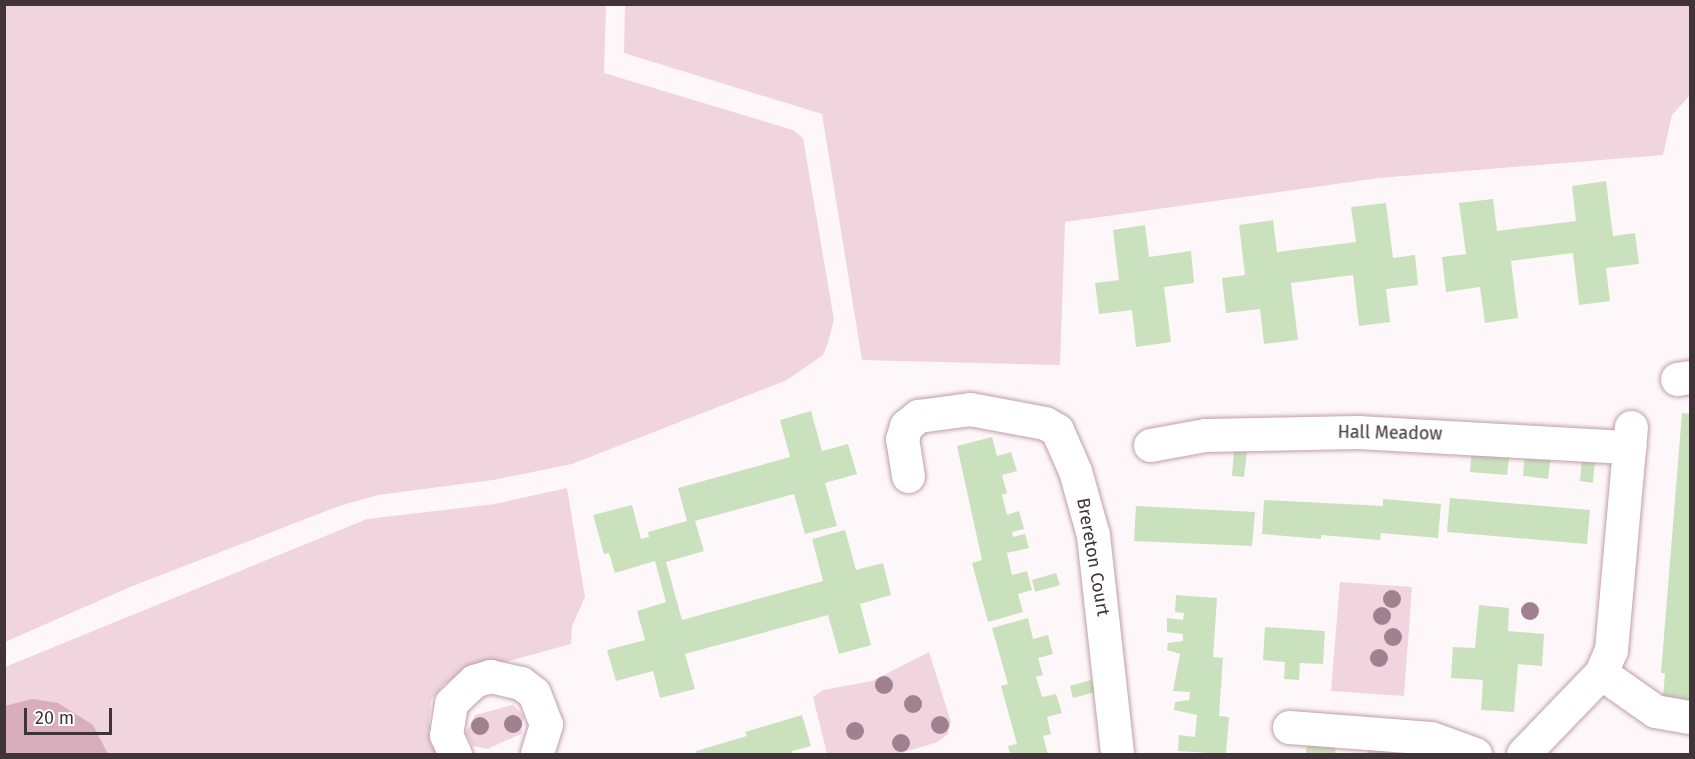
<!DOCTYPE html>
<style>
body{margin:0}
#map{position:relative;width:1695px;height:759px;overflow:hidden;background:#fef7f9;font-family:"Fira Sans",sans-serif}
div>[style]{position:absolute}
.green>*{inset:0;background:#f0d4de}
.water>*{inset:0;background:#d8adbc}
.building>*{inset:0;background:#cae1bd}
.roads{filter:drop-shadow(0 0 2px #bf9eaa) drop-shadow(0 0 2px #bf9eaa)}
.minor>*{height:33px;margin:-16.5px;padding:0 16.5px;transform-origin:16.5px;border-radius:16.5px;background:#fff}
.trees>*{width:18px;height:18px;margin:-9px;border-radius:50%;background:#a2818f}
span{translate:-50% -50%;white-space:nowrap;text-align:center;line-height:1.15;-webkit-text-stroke:5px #fff;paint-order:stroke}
.street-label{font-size:18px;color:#413438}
.frame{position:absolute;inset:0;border:6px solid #413438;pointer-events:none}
.scale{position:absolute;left:24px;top:708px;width:88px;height:27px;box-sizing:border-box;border:3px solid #413438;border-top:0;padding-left:8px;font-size:18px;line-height:21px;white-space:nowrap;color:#413438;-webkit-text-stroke:4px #fff;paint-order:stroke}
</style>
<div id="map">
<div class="green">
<i style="clip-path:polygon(5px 4px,606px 5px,604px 73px,793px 130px,803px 138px,834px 320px,828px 342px,823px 355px,787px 380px,572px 464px,493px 480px,378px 495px,339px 506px,130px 587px,5px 642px)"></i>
<i style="clip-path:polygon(625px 4px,1690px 5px,1690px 95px,1672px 115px,1663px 155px,1379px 178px,1065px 222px,1060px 365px,862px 360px,822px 114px,624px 53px)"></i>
<i style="clip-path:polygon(567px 488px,585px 597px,572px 626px,571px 644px,461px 674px,444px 684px,431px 700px,429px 722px,439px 754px,5px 754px,5px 667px,367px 519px,495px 504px)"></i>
<i style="clip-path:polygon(1340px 582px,1412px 587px,1404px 696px,1331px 691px)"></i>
<i style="clip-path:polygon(929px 652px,951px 722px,948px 734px,938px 742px,898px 754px,827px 754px,813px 697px,823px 690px,872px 681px)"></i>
<i style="clip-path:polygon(513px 705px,524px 716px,521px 734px,487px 749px,473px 746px,466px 733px,475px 715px)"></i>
</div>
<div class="water">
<i style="clip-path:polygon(32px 699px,58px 703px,93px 725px,108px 754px,5px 754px,5px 706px)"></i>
</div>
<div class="building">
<i style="clip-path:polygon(1606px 181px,1613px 236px,1635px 233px,1639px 264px,1606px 268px,1610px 301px,1579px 305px,1573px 253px,1511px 261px,1518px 318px,1485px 323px,1480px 287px,1446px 292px,1442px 257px,1466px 254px,1459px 203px,1493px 199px,1497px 231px,1576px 221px,1572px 186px)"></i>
<i style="clip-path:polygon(1386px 203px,1393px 258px,1415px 255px,1418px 285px,1386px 289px,1390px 322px,1359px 326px,1353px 275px,1291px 283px,1298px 340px,1264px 344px,1260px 309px,1226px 313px,1222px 278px,1245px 275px,1239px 225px,1273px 220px,1277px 252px,1356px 242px,1351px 207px)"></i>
<i style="clip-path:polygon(1145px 225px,1149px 257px,1191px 251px,1194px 283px,1164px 287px,1171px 342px,1136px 347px,1132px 310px,1099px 314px,1095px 283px,1119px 280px,1113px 230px)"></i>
<i style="clip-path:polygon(811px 411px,822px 451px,848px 444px,857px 474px,825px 483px,837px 526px,805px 534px,794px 494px,695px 521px,704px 551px,666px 562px,682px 620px,823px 581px,812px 539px,845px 530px,856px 570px,883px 563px,891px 595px,860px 604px,871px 645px,839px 654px,828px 615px,685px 654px,695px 689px,660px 698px,653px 671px,616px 681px,607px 650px,645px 640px,637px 611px,666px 602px,655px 561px,615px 573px,609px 553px,604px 554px,593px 515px,632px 505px,641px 539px,649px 537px,648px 532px,687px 521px,678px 488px,790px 457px,780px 420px)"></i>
<i style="clip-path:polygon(1682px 413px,1690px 414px,1690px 700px,1663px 698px,1665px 673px,1661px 673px)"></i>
<i style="clip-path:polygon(992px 437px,997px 456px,1011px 452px,1017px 471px,1002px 475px,1007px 493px,1002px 495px,1007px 515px,1019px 511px,1024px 529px,1012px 532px,1013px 537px,1025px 534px,1029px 548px,1007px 553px,1012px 575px,1027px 571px,1032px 590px,1018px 594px,1023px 612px,988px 622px,972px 563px,982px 560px,957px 446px)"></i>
<i style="clip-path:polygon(1472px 447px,1510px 450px,1507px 475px,1470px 472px)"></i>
<i style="clip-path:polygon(1234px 451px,1247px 452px,1244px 477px,1232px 476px)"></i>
<i style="clip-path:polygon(1525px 452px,1551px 454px,1548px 479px,1523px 476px)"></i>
<i style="clip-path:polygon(1582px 456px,1595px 457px,1593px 483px,1580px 481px)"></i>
<i style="clip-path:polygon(1450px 498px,1590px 510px,1587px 544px,1447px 532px)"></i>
<i style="clip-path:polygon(1383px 499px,1441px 504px,1438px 538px,1381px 533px,1380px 540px,1321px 535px,1321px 539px,1262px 534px,1264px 500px,1383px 506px)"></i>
<i style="clip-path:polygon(1136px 506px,1255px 512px,1252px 546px,1134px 541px)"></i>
<i style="clip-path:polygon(1056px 573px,1060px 585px,1035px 592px,1032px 580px)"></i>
<i style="clip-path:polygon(1176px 595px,1217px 598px,1213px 657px,1223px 658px,1219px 716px,1229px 717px,1226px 754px,1178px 751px,1179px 735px,1195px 737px,1197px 715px,1174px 710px,1175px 702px,1189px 700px,1190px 692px,1173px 691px,1180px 654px,1167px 650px,1168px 643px,1183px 641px,1183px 634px,1167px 632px,1167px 618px,1183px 620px,1184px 613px,1175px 612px)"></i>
<i style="clip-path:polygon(1479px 605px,1509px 608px,1508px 631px,1544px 634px,1542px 666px,1518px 664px,1514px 712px,1481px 710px,1483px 680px,1451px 678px,1453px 647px,1475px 648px)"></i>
<i style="clip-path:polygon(1028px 618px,1033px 639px,1048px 635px,1053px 654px,1038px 658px,1043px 675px,1036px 677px,1042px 697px,1056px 694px,1062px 713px,1047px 717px,1051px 734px,1043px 736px,1048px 754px,1010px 754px,1008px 746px,1017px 744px,1001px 686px,1008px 684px,992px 628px)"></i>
<i style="clip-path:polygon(1265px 627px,1325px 631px,1323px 664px,1300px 663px,1299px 680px,1284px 679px,1285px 662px,1263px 660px)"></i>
<i style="clip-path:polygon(1091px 680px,1095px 692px,1073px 698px,1070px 686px)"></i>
<i style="clip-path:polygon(802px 715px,811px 746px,792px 751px,792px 754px,697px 754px,696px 751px,747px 736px,745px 732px)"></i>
<i style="clip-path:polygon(1307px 742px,1336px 745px,1335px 754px,1306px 754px)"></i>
<i style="clip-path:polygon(1368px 747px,1396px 749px,1396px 754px,1367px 754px)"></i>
</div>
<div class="roads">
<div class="minor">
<i style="left:1677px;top:379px;width:13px;rotate:-9deg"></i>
<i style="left:1150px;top:445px;width:56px;rotate:-10.3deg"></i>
<i style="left:1205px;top:435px;width:153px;rotate:-1.1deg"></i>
<i style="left:1358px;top:432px;width:272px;rotate:3.2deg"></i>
<i style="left:908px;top:476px;width:37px;rotate:-99deg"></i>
<i style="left:902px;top:439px;width:14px;rotate:-73deg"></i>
<i style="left:906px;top:426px;width:16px;rotate:-40deg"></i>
<i style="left:918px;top:416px;width:52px;rotate:-7.7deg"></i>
<i style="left:970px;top:409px;width:76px;rotate:10.6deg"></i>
<i style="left:1045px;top:423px;width:14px;rotate:30deg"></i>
<i style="left:1057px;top:430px;width:45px;rotate:66.3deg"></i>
<i style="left:1075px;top:471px;width:66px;rotate:74.3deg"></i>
<i style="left:1093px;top:535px;width:220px;rotate:83.7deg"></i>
<i style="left:1601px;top:673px;width:66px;rotate:35.1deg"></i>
<i style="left:1655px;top:711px;width:36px;rotate:10deg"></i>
<i style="left:1289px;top:727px;width:142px;rotate:4.4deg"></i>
<i style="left:1431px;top:738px;width:47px;rotate:20deg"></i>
<i style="left:455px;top:754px;width:21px;rotate:-115deg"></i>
<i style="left:446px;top:735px;width:32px;rotate:-81deg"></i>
<i style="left:451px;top:703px;width:32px;rotate:-44deg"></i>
<i style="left:474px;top:681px;width:17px;rotate:-17deg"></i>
<i style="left:490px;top:676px;width:32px;rotate:13deg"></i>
<i style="left:521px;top:683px;width:16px;rotate:38deg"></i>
<i style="left:534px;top:693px;width:33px;rotate:69deg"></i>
<i style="left:546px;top:724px;width:31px;rotate:107deg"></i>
<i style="left:1523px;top:754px;width:112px;rotate:-46.1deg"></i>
<i style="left:1601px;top:673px;width:25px;rotate:-67deg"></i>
<i style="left:1611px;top:650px;width:224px;rotate:-84.9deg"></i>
</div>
</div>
<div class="trees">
<i style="left:1392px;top:599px"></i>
<i style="left:1530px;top:611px"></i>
<i style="left:1382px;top:616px"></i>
<i style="left:1393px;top:637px"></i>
<i style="left:1379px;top:658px"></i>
<i style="left:884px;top:685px"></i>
<i style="left:913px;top:704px"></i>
<i style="left:513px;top:724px"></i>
<i style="left:940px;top:725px"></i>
<i style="left:480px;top:726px"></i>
<i style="left:855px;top:731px"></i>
<i style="left:901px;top:743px"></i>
</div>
<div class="street-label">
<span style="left:1390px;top:433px;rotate:1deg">Hall Meadow</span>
<span style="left:1093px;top:557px;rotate:80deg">Brereton Court</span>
</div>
<div class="frame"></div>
<div class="scale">20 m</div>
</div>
